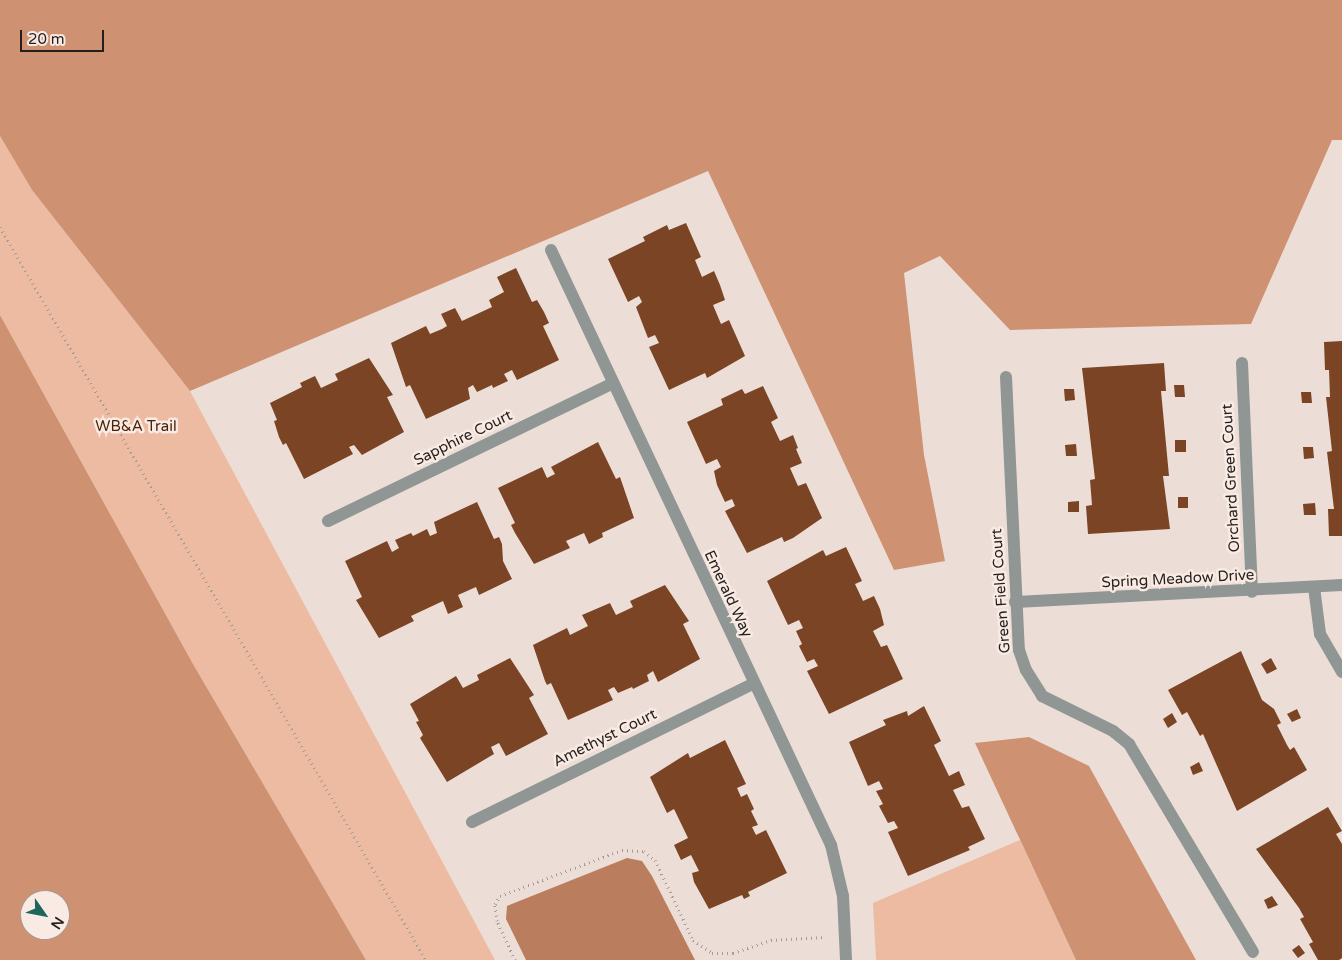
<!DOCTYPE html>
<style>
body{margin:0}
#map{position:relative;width:1342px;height:960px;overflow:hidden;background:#ecded7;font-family:"Varela Round",sans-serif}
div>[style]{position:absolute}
.green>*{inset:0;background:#edbba1}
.forest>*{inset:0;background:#ce9171}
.water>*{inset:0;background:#ba7e5f}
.building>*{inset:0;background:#7a4425}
.path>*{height:3px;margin-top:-1.5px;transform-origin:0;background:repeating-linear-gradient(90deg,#a59a95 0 1px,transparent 0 5px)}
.minor>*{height:12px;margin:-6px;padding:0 6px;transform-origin:6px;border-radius:6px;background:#8f9694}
span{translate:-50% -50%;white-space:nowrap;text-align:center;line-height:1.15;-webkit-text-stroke:5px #f9ebe4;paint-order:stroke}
.park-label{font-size:15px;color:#4a220a}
.street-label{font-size:15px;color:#241f1d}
.north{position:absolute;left:20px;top:890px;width:50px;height:50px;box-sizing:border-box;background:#f9ebe4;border:1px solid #a49994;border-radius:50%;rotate:123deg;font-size:14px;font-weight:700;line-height:20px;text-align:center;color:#241f1d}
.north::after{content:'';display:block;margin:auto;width:18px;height:22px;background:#1e665c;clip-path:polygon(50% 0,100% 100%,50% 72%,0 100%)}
.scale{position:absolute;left:20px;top:30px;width:84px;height:22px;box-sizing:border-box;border:2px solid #241f1d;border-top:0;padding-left:6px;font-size:15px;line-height:18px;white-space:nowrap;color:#241f1d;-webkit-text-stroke:4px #f9ebe4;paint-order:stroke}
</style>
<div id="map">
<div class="green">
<i style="clip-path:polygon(0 136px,32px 190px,190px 391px,495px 960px,366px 960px,193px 664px,0 315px)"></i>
<i style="clip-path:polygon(1020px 840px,1076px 960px,876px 960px,873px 903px)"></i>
</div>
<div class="forest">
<i style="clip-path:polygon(0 0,1342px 0,1342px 140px,1332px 140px,1251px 324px,1010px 330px,940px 256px,904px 273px,924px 455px,945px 561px,894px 570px,708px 171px,190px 391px,32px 190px,0 136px)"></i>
<i style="clip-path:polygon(evenodd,0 315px,193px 664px,366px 960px,0 960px,0 315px,30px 900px,60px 900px,60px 930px,30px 930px,30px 900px)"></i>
<i style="clip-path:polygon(1029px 737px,1089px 766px,1196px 960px,1076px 960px,975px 743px)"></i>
</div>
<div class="water">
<i style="clip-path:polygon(627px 858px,642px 861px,652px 876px,695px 960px,526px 960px,506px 919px,507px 906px)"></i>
</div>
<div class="building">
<i style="clip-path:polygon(686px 223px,701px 257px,695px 260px,702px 277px,714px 271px,720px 285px,725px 300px,713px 305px,721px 324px,729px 320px,745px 356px,707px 378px,705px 373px,669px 390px,649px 347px,659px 343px,655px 335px,648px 338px,636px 307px,642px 302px,639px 296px,628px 302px,608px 259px,645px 241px,643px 237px,667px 225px,669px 230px)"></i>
<i style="clip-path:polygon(516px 268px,532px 302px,537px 300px,544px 312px,549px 323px,543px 326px,559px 360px,517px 380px,512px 370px,504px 374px,508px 381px,493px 388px,492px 385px,477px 392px,473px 385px,468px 388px,470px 399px,426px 419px,410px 385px,406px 387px,391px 343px,426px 326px,430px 334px,442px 329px,447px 326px,441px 314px,455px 308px,462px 321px,492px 307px,489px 300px,504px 292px,497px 277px)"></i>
<i style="clip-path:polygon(1342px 341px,1342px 536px,1329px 536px,1328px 509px,1334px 509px,1327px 452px,1332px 451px,1326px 397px,1330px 397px,1329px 370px,1325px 370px,1324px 342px)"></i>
<i style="clip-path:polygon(369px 358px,393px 395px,387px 397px,404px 432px,362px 455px,354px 445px,349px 447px,353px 454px,304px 479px,286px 443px,283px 445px,279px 437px,274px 421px,277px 420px,270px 403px,302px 387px,300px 383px,315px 376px,321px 388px,338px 380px,335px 374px)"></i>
<i style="clip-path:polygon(1164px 363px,1166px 391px,1161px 391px,1169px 476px,1163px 476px,1170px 529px,1088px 534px,1086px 506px,1092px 505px,1090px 480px,1095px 479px,1082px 368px)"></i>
<i style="clip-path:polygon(1174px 385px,1184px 385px,1185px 397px,1175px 397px)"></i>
<i style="clip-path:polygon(763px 386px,778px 418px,771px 422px,780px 441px,793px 435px,798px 448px,796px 449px,802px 463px,790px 468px,798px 486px,806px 483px,822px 518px,793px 538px,784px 542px,782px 537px,747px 553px,725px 511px,735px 506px,732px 499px,725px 502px,717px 485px,714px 471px,721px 467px,717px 459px,706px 464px,687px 422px,723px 405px,721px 399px,742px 389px,745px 394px)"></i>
<i style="clip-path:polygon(1064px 389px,1074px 389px,1075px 400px,1065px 401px)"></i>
<i style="clip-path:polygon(1301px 392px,1311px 392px,1312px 403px,1302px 403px)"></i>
<i style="clip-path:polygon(1175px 440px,1186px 440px,1186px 452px,1175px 452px)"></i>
<i style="clip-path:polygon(598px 442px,616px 479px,620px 477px,634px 518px,602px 533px,603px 537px,589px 544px,584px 533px,566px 541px,570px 548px,534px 564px,515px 533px,511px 525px,515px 523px,498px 488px,542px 467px,547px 478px,555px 474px,551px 467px)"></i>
<i style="clip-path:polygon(1076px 444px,1077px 456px,1066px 456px,1065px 445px)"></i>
<i style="clip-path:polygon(1303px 447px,1313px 447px,1314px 458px,1304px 459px)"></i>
<i style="clip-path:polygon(1178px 497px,1188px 497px,1188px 508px,1178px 508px)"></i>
<i style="clip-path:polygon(1079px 501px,1079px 512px,1068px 512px,1068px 502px)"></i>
<i style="clip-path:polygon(477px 502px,494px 539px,499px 537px,502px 544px,503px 561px,512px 579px,479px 595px,476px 587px,458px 595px,463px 607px,448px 614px,443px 601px,411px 616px,414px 621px,379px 638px,356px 600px,362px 597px,345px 561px,387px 541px,392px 552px,399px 548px,395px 540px,411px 533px,413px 536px,427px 529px,430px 536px,437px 533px,434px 522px)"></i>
<i style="clip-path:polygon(1315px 503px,1316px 515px,1304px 515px,1303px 504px)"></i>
<i style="clip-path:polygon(846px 547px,862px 581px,855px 584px,863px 601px,874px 596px,880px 609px,884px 625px,873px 631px,881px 647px,887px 645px,903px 679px,829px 714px,807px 671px,818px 666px,814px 659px,807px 662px,799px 646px,802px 644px,796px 631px,803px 628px,799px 620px,788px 625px,767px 581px,823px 550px,826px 556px)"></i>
<i style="clip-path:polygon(665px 585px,689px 621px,683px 624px,700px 659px,658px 682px,653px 671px,647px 675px,649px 681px,633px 689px,632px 687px,618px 693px,614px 687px,608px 690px,613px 700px,568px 720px,551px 683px,547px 685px,545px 681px,533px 645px,567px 628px,570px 635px,588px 626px,582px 615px,610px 603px,616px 615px,633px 607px,630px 601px)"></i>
<i style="clip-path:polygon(1241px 651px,1262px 700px,1274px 709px,1281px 723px,1277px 725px,1287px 745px,1290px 750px,1294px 747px,1307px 770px,1237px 811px,1203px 734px,1200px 736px,1187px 712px,1182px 715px,1168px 690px)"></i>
<i style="clip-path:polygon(510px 658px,534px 695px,529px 698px,548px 734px,506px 756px,499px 743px,491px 747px,494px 754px,447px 782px,420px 738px,423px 735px,416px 722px,419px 721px,410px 704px,456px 676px,463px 688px,479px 680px,477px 675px)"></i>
<i style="clip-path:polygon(1271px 658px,1277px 669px,1267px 674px,1261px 664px)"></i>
<i style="clip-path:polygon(924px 706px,941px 741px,934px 745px,949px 776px,959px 771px,965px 785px,953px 790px,962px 808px,969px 806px,985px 839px,968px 847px,970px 850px,908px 876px,888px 832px,898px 828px,894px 821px,888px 823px,879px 806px,883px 804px,876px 791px,883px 789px,879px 781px,868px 786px,849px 742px,886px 725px,883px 720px,907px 711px,908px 716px)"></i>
<i style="clip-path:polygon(1297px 709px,1301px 718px,1292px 722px,1287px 714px)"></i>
<i style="clip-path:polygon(1172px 713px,1177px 722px,1168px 728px,1163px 719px)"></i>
<i style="clip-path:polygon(725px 740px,746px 784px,737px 788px,741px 797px,747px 794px,754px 809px,751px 811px,758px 825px,752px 827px,756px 835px,766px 830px,787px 873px,748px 892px,750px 896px,744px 899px,742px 895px,709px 909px,694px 882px,692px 873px,699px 871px,691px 855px,681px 860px,674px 845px,688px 838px,674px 809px,667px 813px,650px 777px,688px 753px,690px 758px)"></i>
<i style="clip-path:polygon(1199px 762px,1203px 771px,1193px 775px,1190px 767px)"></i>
<i style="clip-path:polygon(1328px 807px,1342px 831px,1336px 834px,1342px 844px,1342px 958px,1339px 960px,1318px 960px,1309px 944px,1313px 942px,1300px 919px,1304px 917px,1299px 908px,1256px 849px)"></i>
<i style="clip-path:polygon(1272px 896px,1278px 905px,1268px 909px,1264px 900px)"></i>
<i style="clip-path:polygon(1299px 945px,1305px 953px,1298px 958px,1292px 950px)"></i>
</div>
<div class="path">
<i style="left:0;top:227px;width:848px;rotate:59.84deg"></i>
<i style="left:515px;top:960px;width:43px;rotate:-114.8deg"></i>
<i style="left:497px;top:921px;width:17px;rotate:-97deg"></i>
<i style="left:495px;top:904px;width:9px;rotate:-58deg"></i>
<i style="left:500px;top:896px;width:130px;rotate:-20.7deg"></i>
<i style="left:622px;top:850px;width:22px;rotate:3deg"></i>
<i style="left:644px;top:851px;width:14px;rotate:39deg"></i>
<i style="left:655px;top:860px;width:89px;rotate:64.6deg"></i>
<i style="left:693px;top:940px;width:23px;rotate:34deg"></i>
<i style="left:712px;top:953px;width:21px"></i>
<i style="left:733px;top:953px;width:40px;rotate:-18.9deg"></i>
<i style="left:771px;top:940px;width:53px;rotate:-3.2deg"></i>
</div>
<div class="minor">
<i style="left:551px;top:250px;width:658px;rotate:64.8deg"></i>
<i style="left:831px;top:845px;width:52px;rotate:76.8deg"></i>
<i style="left:843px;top:896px;width:64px;rotate:87.3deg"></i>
<i style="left:1242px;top:363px;width:229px;rotate:87.5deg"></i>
<i style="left:1006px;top:377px;width:273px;rotate:87.3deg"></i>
<i style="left:1019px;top:650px;width:21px;rotate:71deg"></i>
<i style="left:1026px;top:670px;width:31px;rotate:58deg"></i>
<i style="left:1042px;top:696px;width:79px;rotate:26.2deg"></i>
<i style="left:1113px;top:731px;width:21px;rotate:39deg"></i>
<i style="left:1129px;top:744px;width:242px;rotate:59.2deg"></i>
<i style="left:328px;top:521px;width:315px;rotate:-25.8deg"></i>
<i style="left:1314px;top:587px;width:47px;rotate:82.7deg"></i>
<i style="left:1320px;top:634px;width:44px;rotate:59.9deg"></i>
<i style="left:1015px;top:602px;width:327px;rotate:-3deg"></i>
<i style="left:472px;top:822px;width:313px;rotate:-26.2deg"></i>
</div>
<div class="park-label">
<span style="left:136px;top:427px">WB&amp;A Trail</span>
</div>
<div class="street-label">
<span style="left:463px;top:438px;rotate:-26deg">Sapphire Court</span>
<span style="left:1231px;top:478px;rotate:-93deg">Orchard Green Court</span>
<span style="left:1178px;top:579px;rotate:-3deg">Spring Meadow Drive</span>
<span style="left:1001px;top:591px;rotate:-94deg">Green Field Court</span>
<span style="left:728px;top:594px;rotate:65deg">Emerald Way</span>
<span style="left:605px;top:738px;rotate:-26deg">Amethyst Court</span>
</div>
<div class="north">N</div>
<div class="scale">20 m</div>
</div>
